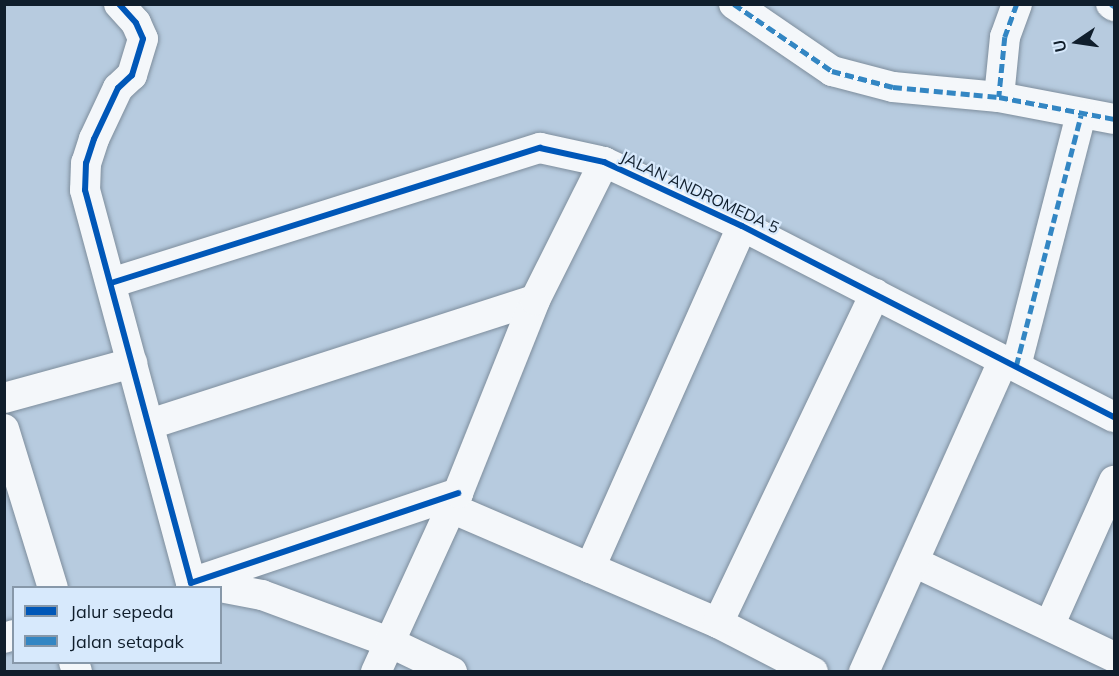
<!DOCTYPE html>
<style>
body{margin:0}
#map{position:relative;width:1119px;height:676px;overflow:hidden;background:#b7cbdf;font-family:Mulish,sans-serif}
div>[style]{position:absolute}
.roads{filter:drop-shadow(0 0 2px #7d8d9c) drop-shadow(0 0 2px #7d8d9c)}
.minor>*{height:30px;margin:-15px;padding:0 15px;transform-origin:15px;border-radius:15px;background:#f4f7fa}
.quiet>*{height:4.5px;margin-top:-2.25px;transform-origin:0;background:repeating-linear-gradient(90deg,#3386c3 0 9px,transparent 0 13.5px)}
.cycleway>*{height:6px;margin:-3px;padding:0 3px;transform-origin:3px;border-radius:3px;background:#0057b8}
span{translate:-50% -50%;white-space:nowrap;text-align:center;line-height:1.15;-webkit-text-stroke:4.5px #d7e9fc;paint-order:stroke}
.street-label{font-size:16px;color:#101e2c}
.frame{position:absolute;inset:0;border:6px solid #101e2c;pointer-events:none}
.legend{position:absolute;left:12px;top:586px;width:210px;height:78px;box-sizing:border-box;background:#d7e9fc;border:2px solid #8798a9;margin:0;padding:8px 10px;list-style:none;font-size:18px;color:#101e2c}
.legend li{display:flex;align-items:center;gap:12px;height:30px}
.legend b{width:30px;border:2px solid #8798a9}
.north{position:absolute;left:1047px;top:12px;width:60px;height:60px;-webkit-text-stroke:4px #d7e9fc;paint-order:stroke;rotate:257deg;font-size:16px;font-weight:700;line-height:24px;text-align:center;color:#101e2c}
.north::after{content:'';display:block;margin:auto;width:21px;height:27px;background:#101e2c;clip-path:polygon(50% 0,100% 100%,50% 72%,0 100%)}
</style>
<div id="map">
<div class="roads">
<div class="minor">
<i style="left:119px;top:4px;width:25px;rotate:48deg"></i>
<i style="left:136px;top:23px;width:17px;rotate:66deg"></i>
<i style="left:143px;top:39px;width:38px;rotate:107deg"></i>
<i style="left:132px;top:75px;width:19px;rotate:137deg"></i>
<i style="left:118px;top:88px;width:56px;rotate:115.2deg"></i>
<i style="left:94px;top:139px;width:25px;rotate:108deg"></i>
<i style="left:86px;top:163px;width:27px;rotate:92deg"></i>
<i style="left:85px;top:190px;width:407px;rotate:74.9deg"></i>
<i style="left:191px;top:583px;width:282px;rotate:-18.6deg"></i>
<i style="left:734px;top:4px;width:119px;rotate:34.4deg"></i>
<i style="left:832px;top:71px;width:63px;rotate:14.7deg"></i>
<i style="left:893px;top:87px;width:106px;rotate:5.4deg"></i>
<i style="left:1017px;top:4px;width:35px;rotate:110deg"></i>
<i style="left:1005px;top:37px;width:60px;rotate:95.7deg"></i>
<i style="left:999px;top:97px;width:117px;rotate:10.8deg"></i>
<i style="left:1111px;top:4px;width:4px;rotate:34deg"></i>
<i style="left:111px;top:283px;width:450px;rotate:-17.5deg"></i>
<i style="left:540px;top:148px;width:66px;rotate:12.3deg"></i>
<i style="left:604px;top:162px;width:152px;rotate:24.9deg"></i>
<i style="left:742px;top:226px;width:418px;rotate:27.2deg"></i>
<i style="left:1016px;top:366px;width:259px;rotate:-75.5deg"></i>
<i style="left:4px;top:398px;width:133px;rotate:-15.3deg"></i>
<i style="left:150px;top:424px;width:404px;rotate:-17.9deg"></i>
<i style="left:4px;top:429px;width:166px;rotate:72.9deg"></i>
<i style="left:451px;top:508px;width:291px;rotate:23.3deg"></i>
<i style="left:718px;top:623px;width:107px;rotate:27.3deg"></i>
<i style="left:914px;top:562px;width:221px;rotate:25.4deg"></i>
<i style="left:590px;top:568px;width:374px;rotate:-66deg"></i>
<i style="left:199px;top:583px;width:64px;rotate:10.8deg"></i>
<i style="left:262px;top:595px;width:135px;rotate:20.3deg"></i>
<i style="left:389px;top:642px;width:70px;rotate:25.5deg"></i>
<i style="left:718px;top:623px;width:365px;rotate:-64.5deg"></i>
<i style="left:1050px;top:624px;width:157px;rotate:-65.9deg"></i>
<i style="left:4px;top:638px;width:10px;rotate:-17deg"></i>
<i style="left:74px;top:662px;width:10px;rotate:73deg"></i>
<i style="left:376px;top:672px;width:197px;rotate:-65.4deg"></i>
<i style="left:458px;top:493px;width:208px;rotate:-68.2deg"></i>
<i style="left:535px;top:300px;width:154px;rotate:-63.4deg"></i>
<i style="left:864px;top:672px;width:341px;rotate:-65.9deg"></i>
</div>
</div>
<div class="quiet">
<i style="left:734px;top:4px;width:119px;rotate:34.4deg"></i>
<i style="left:832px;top:71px;width:63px;rotate:14.7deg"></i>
<i style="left:893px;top:87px;width:106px;rotate:5.4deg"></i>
<i style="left:1017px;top:4px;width:35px;rotate:110deg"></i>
<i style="left:1005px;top:37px;width:60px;rotate:95.7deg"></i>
<i style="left:999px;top:97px;width:117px;rotate:10.8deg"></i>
<i style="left:1111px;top:4px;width:4px;rotate:34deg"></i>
<i style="left:1016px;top:366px;width:259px;rotate:-75.5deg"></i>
</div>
<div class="cycleway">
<i style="left:119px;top:4px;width:25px;rotate:48deg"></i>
<i style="left:136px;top:23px;width:17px;rotate:66deg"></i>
<i style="left:143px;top:39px;width:38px;rotate:107deg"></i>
<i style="left:132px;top:75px;width:19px;rotate:137deg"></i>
<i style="left:118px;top:88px;width:56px;rotate:115.2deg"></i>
<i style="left:94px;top:139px;width:25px;rotate:108deg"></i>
<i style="left:86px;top:163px;width:27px;rotate:92deg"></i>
<i style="left:85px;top:190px;width:407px;rotate:74.9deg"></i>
<i style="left:191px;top:583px;width:282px;rotate:-18.6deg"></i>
<i style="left:111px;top:283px;width:450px;rotate:-17.5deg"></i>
<i style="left:540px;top:148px;width:66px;rotate:12.3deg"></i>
<i style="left:604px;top:162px;width:152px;rotate:24.9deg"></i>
<i style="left:742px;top:226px;width:418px;rotate:27.2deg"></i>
</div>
<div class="street-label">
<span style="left:700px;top:192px;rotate:25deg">JALAN ANDROMEDA 5</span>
</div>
<div class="frame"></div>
<ul class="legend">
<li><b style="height:8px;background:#0057b8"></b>Jalur sepeda</li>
<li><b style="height:8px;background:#3386c3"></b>Jalan setapak</li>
</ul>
<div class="north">U</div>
</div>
